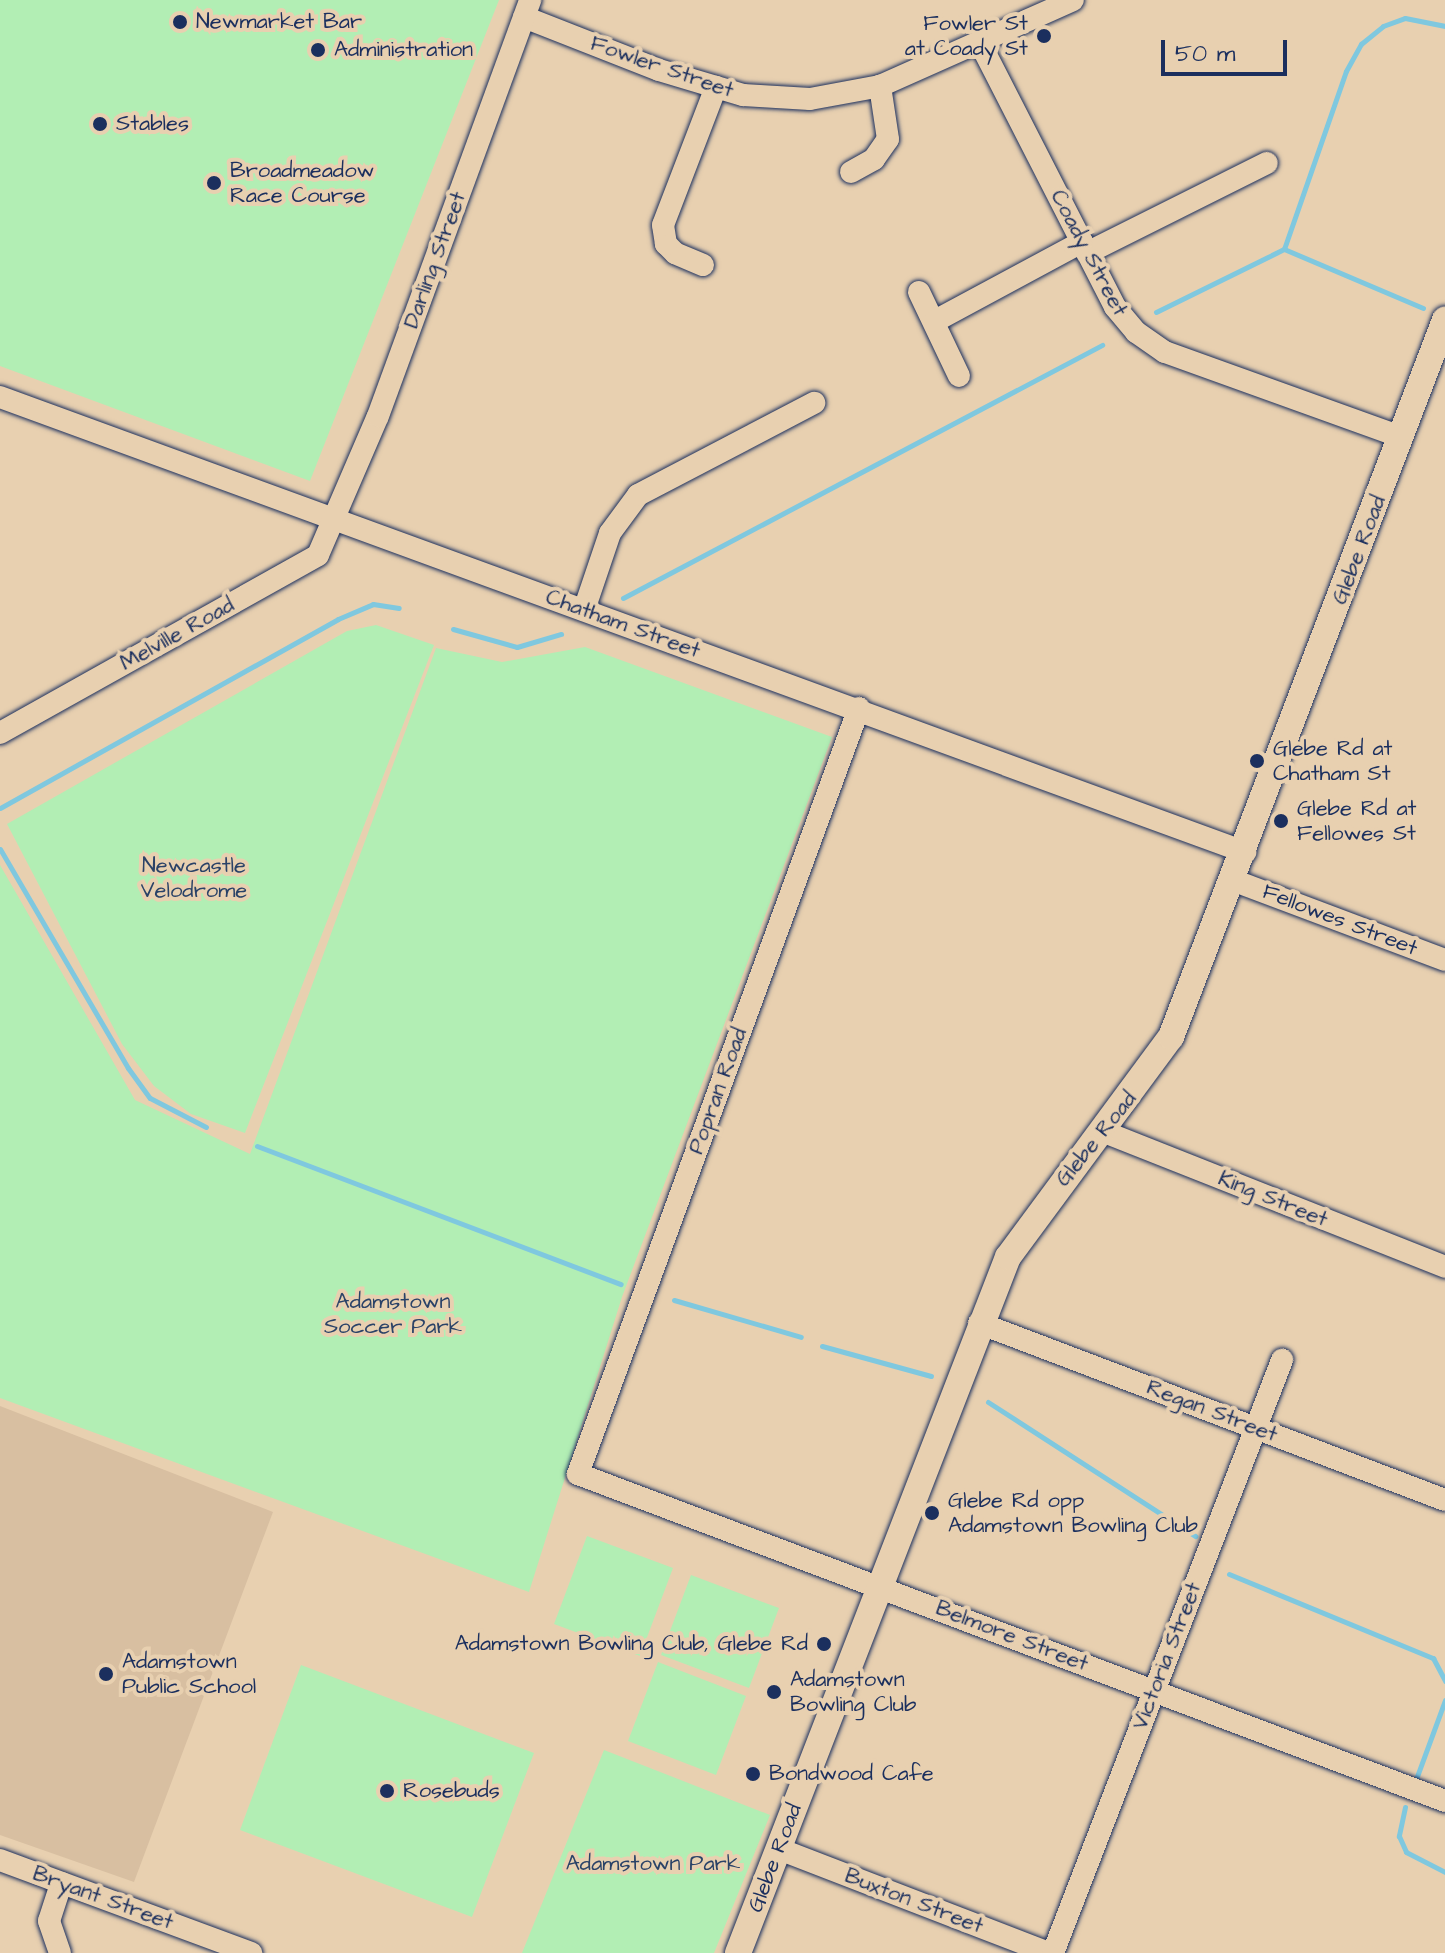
<!DOCTYPE html>
<style>
body{margin:0}
#map{position:relative;width:1445px;height:1953px;overflow:hidden;background:#e8d0b0;font-family:"Architects Daughter",sans-serif}
div>[style]{position:absolute}
.built>*{inset:0;background:#d8bfa1}
.green>*{inset:0;background:#b2eeb4}
.stream>*{height:5px;margin:-2.5px;padding:0 2.5px;transform-origin:2.5px;border-radius:2.5px;background:#7fc8df}
.roads{filter:drop-shadow(0 0 2px #1b2f5e) drop-shadow(0 0 2px #1b2f5e)}
.minor>*{height:22px;margin:-11px;padding:0 11px;transform-origin:11px;border-radius:11px;background:#e8d0b0}
.major>*{height:26px;margin:-13px;padding:0 13px;transform-origin:13px;border-radius:13px;background:#e8d0b0}
.dots>*{width:22px;height:22px;translate:-50% -50%;box-sizing:border-box;border:4px solid #e8d0b0;border-radius:50%}
span{translate:-50% -50%;white-space:nowrap;text-align:center;line-height:1.15;-webkit-text-stroke:8px #e8d0b0;paint-order:stroke}
.poi-label{font-size:22px;color:#1b2f5e}
.left{translate:0 -50%;text-align:left}
.right{translate:-100% -50%;text-align:right}
.street-label{font-size:22px;color:#1b2f5e}
.park-label{font-size:22px;color:#2a4267}
.scale{position:absolute;left:1161px;top:40px;width:126px;height:36px;box-sizing:border-box;border:4px solid #1b2f5e;border-top:0;padding-left:10px;font-size:24px;line-height:28px;white-space:nowrap;color:#1b2f5e;-webkit-text-stroke:6px #e8d0b0;paint-order:stroke}
</style>
<div id="map">
<div class="built">
<i style="clip-path:polygon(0 1406px,273px 1512px,134px 1882px,0 1835px)"></i>
</div>
<div class="green">
<i style="clip-path:polygon(0 0,499px 0,310px 481px,0 366px)"></i>
<i style="clip-path:polygon(376px 625px,434px 645px,245px 1133px,191px 1114px,154px 1086px,122px 1044px,7px 824px,347px 631px)"></i>
<i style="clip-path:polygon(585px 647px,832px 737px,622px 1297px,529px 1592px,0 1398px,0 865px,135px 1100px,250px 1154px,436px 648px,502px 662px)"></i>
<i style="clip-path:polygon(587px 1536px,673px 1568px,640px 1656px,554px 1624px)"></i>
<i style="clip-path:polygon(691px 1575px,779px 1608px,749px 1688px,661px 1655px)"></i>
<i style="clip-path:polygon(658px 1662px,746px 1696px,716px 1775px,628px 1741px)"></i>
<i style="clip-path:polygon(301px 1665px,534px 1753px,472px 1917px,240px 1830px)"></i>
<i style="clip-path:polygon(604px 1750px,770px 1815px,714px 1953px,522px 1953px)"></i>
</div>
<div class="stream">
<i style="left:1284px;top:249px;width:151px;rotate:23deg"></i>
<i style="left:1156px;top:312px;width:143px;rotate:-26.2deg"></i>
<i style="left:1284px;top:249px;width:188px;rotate:-70.8deg"></i>
<i style="left:1346px;top:71px;width:31px;rotate:-61deg"></i>
<i style="left:1361px;top:44px;width:28px;rotate:-39deg"></i>
<i style="left:1383px;top:26px;width:23px;rotate:-20deg"></i>
<i style="left:1405px;top:18px;width:41px;rotate:11.3deg"></i>
<i style="left:623px;top:598px;width:542px;rotate:-27.84deg"></i>
<i style="left:453px;top:629px;width:66px;rotate:15.7deg"></i>
<i style="left:517px;top:647px;width:46px;rotate:-16.5deg"></i>
<i style="left:0;top:808px;width:387px;rotate:-29.2deg"></i>
<i style="left:338px;top:619px;width:38px;rotate:-23deg"></i>
<i style="left:373px;top:604px;width:26px;rotate:9deg"></i>
<i style="left:0;top:849px;width:254px;rotate:59.7deg"></i>
<i style="left:128px;top:1068px;width:37px;rotate:54deg"></i>
<i style="left:150px;top:1098px;width:63px;rotate:27.4deg"></i>
<i style="left:257px;top:1146px;width:389px;rotate:20.8deg"></i>
<i style="left:674px;top:1300px;width:132px;rotate:16.2deg"></i>
<i style="left:822px;top:1346px;width:113px;rotate:15.4deg"></i>
<i style="left:988px;top:1402px;width:247px;rotate:32.9deg"></i>
<i style="left:1229px;top:1574px;width:221px;rotate:22.4deg"></i>
<i style="left:1433px;top:1658px;width:26px;rotate:62deg"></i>
<i style="left:1416px;top:1779px;width:84px;rotate:-69.8deg"></i>
<i style="left:1405px;top:1807px;width:30px;rotate:102deg"></i>
<i style="left:1399px;top:1836px;width:17px;rotate:66deg"></i>
<i style="left:1406px;top:1852px;width:44px;rotate:27.1deg"></i>
</div>
<div class="roads">
<div class="minor">
<i style="left:524px;top:17px;width:145px;rotate:21.4deg"></i>
<i style="left:659px;top:70px;width:88px;rotate:16.6deg"></i>
<i style="left:743px;top:95px;width:67px;rotate:3.4deg"></i>
<i style="left:810px;top:99px;width:71px;rotate:-10.5deg"></i>
<i style="left:880px;top:86px;width:211px;rotate:-24deg"></i>
<i style="left:981px;top:45px;width:294px;rotate:62.9deg"></i>
<i style="left:1115px;top:307px;width:33px;rotate:50deg"></i>
<i style="left:1136px;top:332px;width:35px;rotate:35deg"></i>
<i style="left:1165px;top:352px;width:251px;rotate:19.8deg"></i>
<i style="left:851px;top:172px;width:26px;rotate:-29deg"></i>
<i style="left:874px;top:159px;width:24px;rotate:-55deg"></i>
<i style="left:888px;top:139px;width:54px;rotate:-98.6deg"></i>
<i style="left:1087px;top:253px;width:201px;rotate:-26.6deg"></i>
<i style="left:703px;top:265px;width:30px;rotate:-157deg"></i>
<i style="left:675px;top:253px;width:13px;rotate:-135deg"></i>
<i style="left:666px;top:244px;width:19px;rotate:-99deg"></i>
<i style="left:663px;top:225px;width:148px;rotate:-69deg"></i>
<i style="left:919px;top:292px;width:93px;rotate:64.5deg"></i>
<i style="left:935px;top:321px;width:167px;rotate:-28.3deg"></i>
<i style="left:0;top:397px;width:1326px;rotate:20.08deg"></i>
<i style="left:584px;top:610px;width:81px;rotate:-71.3deg"></i>
<i style="left:610px;top:533px;width:47px;rotate:-53.6deg"></i>
<i style="left:638px;top:495px;width:199px;rotate:-27.6deg"></i>
<i style="left:859px;top:708px;width:816px;rotate:110.15deg"></i>
<i style="left:578px;top:1474px;width:927px;rotate:20.66deg"></i>
<i style="left:0;top:733px;width:364px;rotate:-29.2deg"></i>
<i style="left:318px;top:555px;width:151px;rotate:-66.7deg"></i>
<i style="left:378px;top:416px;width:443px;rotate:-69.9deg"></i>
<i style="left:1235px;top:881px;width:224px;rotate:20.6deg"></i>
<i style="left:1102px;top:1131px;width:369px;rotate:21.6deg"></i>
<i style="left:979px;top:1323px;width:498px;rotate:20.8deg"></i>
<i style="left:779px;top:1849px;width:289px;rotate:21.1deg"></i>
<i style="left:0;top:1860px;width:268px;rotate:20.3deg"></i>
<i style="left:60px;top:1953px;width:34px;rotate:-109deg"></i>
<i style="left:49px;top:1921px;width:40px;rotate:-72deg"></i>
<i style="left:1053px;top:1953px;width:636px;rotate:-68.88deg"></i>
</div>
<div class="major">
<i style="left:738px;top:1953px;width:747px;rotate:-68.8deg"></i>
<i style="left:1008px;top:1257px;width:274px;rotate:-53.5deg"></i>
<i style="left:1171px;top:1037px;width:768px;rotate:-69.09deg"></i>
</div>
</div>
<div class="dots">
<i style="left:180px;top:22px;background:#1b2f5e"></i>
<i style="left:1044px;top:36px;background:#1b2f5e"></i>
<i style="left:318px;top:50px;background:#1b2f5e"></i>
<i style="left:100px;top:124px;background:#1b2f5e"></i>
<i style="left:214px;top:183px;background:#1b2f5e"></i>
<i style="left:1257px;top:761px;background:#1b2f5e"></i>
<i style="left:1281px;top:821px;background:#1b2f5e"></i>
<i style="left:932px;top:1513px;background:#1b2f5e"></i>
<i style="left:824px;top:1644px;background:#1b2f5e"></i>
<i style="left:106px;top:1674px;background:#1b2f5e"></i>
<i style="left:774px;top:1692px;background:#1b2f5e"></i>
<i style="left:753px;top:1774px;background:#1b2f5e"></i>
<i style="left:387px;top:1791px;background:#1b2f5e"></i>
</div>
<div class="poi-label">
<span class="left" style="left:196px;top:22px">Newmarket Bar</span>
<span class="right" style="left:1028px;top:36px">Fowler St<br>at Coady St</span>
<span class="left" style="left:334px;top:50px">Administration</span>
<span class="left" style="left:116px;top:124px">Stables</span>
<span class="left" style="left:230px;top:183px">Broadmeadow<br>Race Course</span>
<span class="left" style="left:1273px;top:761px">Glebe Rd at<br>Chatham St</span>
<span class="left" style="left:1297px;top:821px">Glebe Rd at<br>Fellowes St</span>
<span class="left" style="left:948px;top:1513px">Glebe Rd opp<br>Adamstown Bowling Club</span>
<span class="right" style="left:808px;top:1644px">Adamstown Bowling Club, Glebe Rd</span>
<span class="left" style="left:122px;top:1674px">Adamstown<br>Public School</span>
<span class="left" style="left:790px;top:1692px">Adamstown<br>Bowling Club</span>
<span class="left" style="left:769px;top:1774px">Bondwood Cafe</span>
<span class="left" style="left:403px;top:1791px">Rosebuds</span>
</div>
<div class="street-label">
<span style="left:662px;top:67px;rotate:19deg">Fowler Street</span>
<span style="left:1089px;top:253px;rotate:62deg">Coady Street</span>
<span style="left:435px;top:260px;rotate:-70deg">Darling Street</span>
<span style="left:1359px;top:550px;rotate:-69deg">Glebe Road</span>
<span style="left:623px;top:624px;rotate:20deg">Chatham Street</span>
<span style="left:177px;top:634px;rotate:-29deg">Melville Road</span>
<span style="left:1340px;top:920px;rotate:21deg">Fellowes Street</span>
<span style="left:718px;top:1091px;rotate:-70deg">Popran Road</span>
<span style="left:1096px;top:1139px;rotate:-51deg">Glebe Road</span>
<span style="left:1273px;top:1199px;rotate:22deg">King Street</span>
<span style="left:1212px;top:1411px;rotate:21deg">Regan Street</span>
<span style="left:1012px;top:1636px;rotate:21deg">Belmore Street</span>
<span style="left:1167px;top:1656px;rotate:-69deg">Victoria Street</span>
<span style="left:775px;top:1858px;rotate:-69deg">Glebe Road</span>
<span style="left:103px;top:1898px;rotate:20deg">Bryant Street</span>
<span style="left:914px;top:1901px;rotate:21deg">Buxton Street</span>
</div>
<div class="park-label">
<span style="left:194px;top:878px">Newcastle<br>Velodrome</span>
<span style="left:393px;top:1314px">Adamstown<br>Soccer Park</span>
<span style="left:653px;top:1864px">Adamstown Park</span>
</div>
<div class="scale">50 m</div>
</div>
